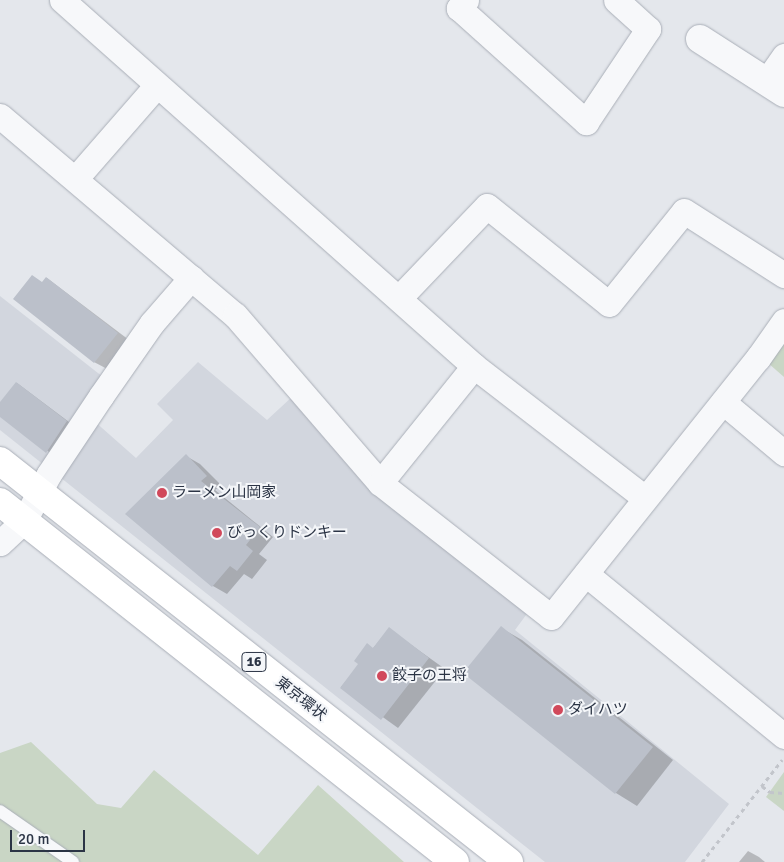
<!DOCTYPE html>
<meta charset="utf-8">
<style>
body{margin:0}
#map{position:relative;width:784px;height:862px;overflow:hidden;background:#e4e7ec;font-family:Signika,"Noto Sans JP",sans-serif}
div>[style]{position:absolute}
.built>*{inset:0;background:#d2d6de}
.green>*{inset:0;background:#c9d6c5}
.shadow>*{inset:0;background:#0003}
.building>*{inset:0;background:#bbc0ca}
.path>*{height:3px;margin-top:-1.5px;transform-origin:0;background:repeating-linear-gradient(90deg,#c2c5cb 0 4px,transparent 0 8px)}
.roads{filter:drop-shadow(0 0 1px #a9aeb7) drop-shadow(0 0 1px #a9aeb7)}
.service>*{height:12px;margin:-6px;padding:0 6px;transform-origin:6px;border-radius:6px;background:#f7f8fa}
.minor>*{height:25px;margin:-12.5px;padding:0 12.5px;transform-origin:12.5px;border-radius:12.5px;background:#f7f8fa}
.tertiary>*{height:28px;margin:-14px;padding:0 14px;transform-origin:14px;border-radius:14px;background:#f7f8fa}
.trunk>*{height:28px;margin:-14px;padding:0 14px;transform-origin:14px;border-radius:14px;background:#fff}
.dots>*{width:14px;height:14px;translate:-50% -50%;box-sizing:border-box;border:2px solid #f4f6f9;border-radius:50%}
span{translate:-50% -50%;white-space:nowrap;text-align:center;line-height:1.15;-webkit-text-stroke:4px #f4f6f9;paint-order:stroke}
.shield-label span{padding:1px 4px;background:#f4f6f9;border:1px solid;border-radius:4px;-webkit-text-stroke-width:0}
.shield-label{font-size:14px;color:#2b3445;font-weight:700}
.poi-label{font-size:15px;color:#2b3445}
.left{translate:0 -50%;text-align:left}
.street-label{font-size:15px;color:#2b3445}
.scale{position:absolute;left:10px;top:830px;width:75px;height:22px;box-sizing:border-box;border:2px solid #2b3445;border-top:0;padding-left:6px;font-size:15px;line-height:18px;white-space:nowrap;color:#2b3445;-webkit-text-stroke:4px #f4f6f9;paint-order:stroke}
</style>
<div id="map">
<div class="built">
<i style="clip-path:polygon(0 296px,103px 377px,44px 465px,0 430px)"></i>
<i style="clip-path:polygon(198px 362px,267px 420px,293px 396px,529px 611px,515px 630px,729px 804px,685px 862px,545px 862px,56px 474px,93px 420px,136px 458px,173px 420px,157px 404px)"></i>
</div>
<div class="green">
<i style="clip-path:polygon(784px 339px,784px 377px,768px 363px)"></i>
<i style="clip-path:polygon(31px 742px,97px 804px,121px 808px,154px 770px,258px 855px,318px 785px,404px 862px,0 862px,0 753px)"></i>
<i style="clip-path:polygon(784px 772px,784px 811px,766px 797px)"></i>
</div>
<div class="shadow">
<i style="clip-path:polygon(47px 278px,133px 343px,111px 371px,94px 362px,43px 283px)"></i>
<i style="clip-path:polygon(17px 383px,77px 428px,57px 458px,0 415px,0 404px)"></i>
<i style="clip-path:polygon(186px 456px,200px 464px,221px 485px,215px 490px,273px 537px,259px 554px,267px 560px,252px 579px,244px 574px,227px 594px,213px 586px,127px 514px)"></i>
<i style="clip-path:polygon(501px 628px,522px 640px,673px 760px,637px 806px,616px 793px,465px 673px)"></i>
<i style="clip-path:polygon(389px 629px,445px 669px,398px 728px,341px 687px)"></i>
<i style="clip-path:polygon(748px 851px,759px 857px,765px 862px,739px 862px)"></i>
</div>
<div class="building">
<i style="clip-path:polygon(32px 275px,42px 282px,46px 277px,118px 333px,94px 363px,13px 299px)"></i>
<i style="clip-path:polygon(16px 382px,67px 421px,46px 453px,0 417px,0 402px)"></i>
<i style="clip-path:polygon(186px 454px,207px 476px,201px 481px,260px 527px,246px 545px,253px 551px,237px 571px,230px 566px,212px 587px,125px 514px)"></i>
<i style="clip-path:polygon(501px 626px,653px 747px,615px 794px,463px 673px)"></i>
<i style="clip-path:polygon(389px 627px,429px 658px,381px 720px,340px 688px,358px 664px,354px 661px,367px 643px,373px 648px)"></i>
</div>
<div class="path">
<i style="left:762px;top:786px;width:10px;rotate:37deg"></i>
<i style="left:770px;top:792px;width:14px;rotate:4deg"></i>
<i style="left:702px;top:862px;width:130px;rotate:-51.9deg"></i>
</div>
<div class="roads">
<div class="service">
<i style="left:0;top:811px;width:89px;rotate:34.9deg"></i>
</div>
<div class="minor">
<i style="left:62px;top:0;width:551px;rotate:41.62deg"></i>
<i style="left:474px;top:366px;width:216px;rotate:37.7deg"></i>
<i style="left:466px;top:0;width:11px;rotate:131deg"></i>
<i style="left:459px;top:8px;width:171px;rotate:41.9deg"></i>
<i style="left:586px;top:122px;width:112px;rotate:-56.3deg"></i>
<i style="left:648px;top:29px;width:43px;rotate:-137.8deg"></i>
<i style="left:766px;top:82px;width:32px;rotate:-55deg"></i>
<i style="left:0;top:116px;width:308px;rotate:40.3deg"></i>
<i style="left:235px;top:315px;width:222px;rotate:49.2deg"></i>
<i style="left:380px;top:483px;width:217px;rotate:38.1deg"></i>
<i style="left:551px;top:617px;width:332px;rotate:-51.4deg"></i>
<i style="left:758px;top:358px;width:45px;rotate:-54.9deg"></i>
<i style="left:76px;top:178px;width:123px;rotate:-48.9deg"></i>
<i style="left:399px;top:298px;width:127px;rotate:-46.3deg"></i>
<i style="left:487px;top:206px;width:156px;rotate:38.8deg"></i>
<i style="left:609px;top:304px;width:119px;rotate:-51.1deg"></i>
<i style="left:684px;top:211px;width:119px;rotate:32.6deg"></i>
<i style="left:723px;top:402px;width:80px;rotate:39.9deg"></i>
<i style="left:380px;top:483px;width:150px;rotate:-51.2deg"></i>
<i style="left:0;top:543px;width:33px;rotate:-43deg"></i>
<i style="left:24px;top:521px;width:53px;rotate:-62deg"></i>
<i style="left:49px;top:474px;width:94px;rotate:-56.3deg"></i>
<i style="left:101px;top:396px;width:89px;rotate:-55.1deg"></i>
<i style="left:152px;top:323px;width:60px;rotate:-49.1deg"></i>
<i style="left:586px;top:574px;width:256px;rotate:39.3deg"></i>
</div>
<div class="tertiary">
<i style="left:700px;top:39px;width:100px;rotate:32.7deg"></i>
</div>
<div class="trunk">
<i style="left:0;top:461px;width:648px;rotate:38.23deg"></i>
<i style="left:0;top:502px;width:580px;rotate:38.35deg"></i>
</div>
</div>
<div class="dots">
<i style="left:162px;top:493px;background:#d1495b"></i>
<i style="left:217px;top:533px;background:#d1495b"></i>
<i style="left:382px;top:676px;background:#d1495b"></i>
<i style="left:558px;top:710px;background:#d1495b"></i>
</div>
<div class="shield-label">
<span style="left:254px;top:662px">16</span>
</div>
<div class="poi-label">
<span class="left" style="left:172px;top:493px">ラーメン山岡家</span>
<span class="left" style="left:227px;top:533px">びっくりドンキー</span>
<span class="left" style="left:392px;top:676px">餃子の王将</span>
<span class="left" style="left:568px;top:710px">ダイハツ</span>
</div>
<div class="street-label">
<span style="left:301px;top:699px;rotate:38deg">東京環状</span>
</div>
<div class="scale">20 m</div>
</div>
